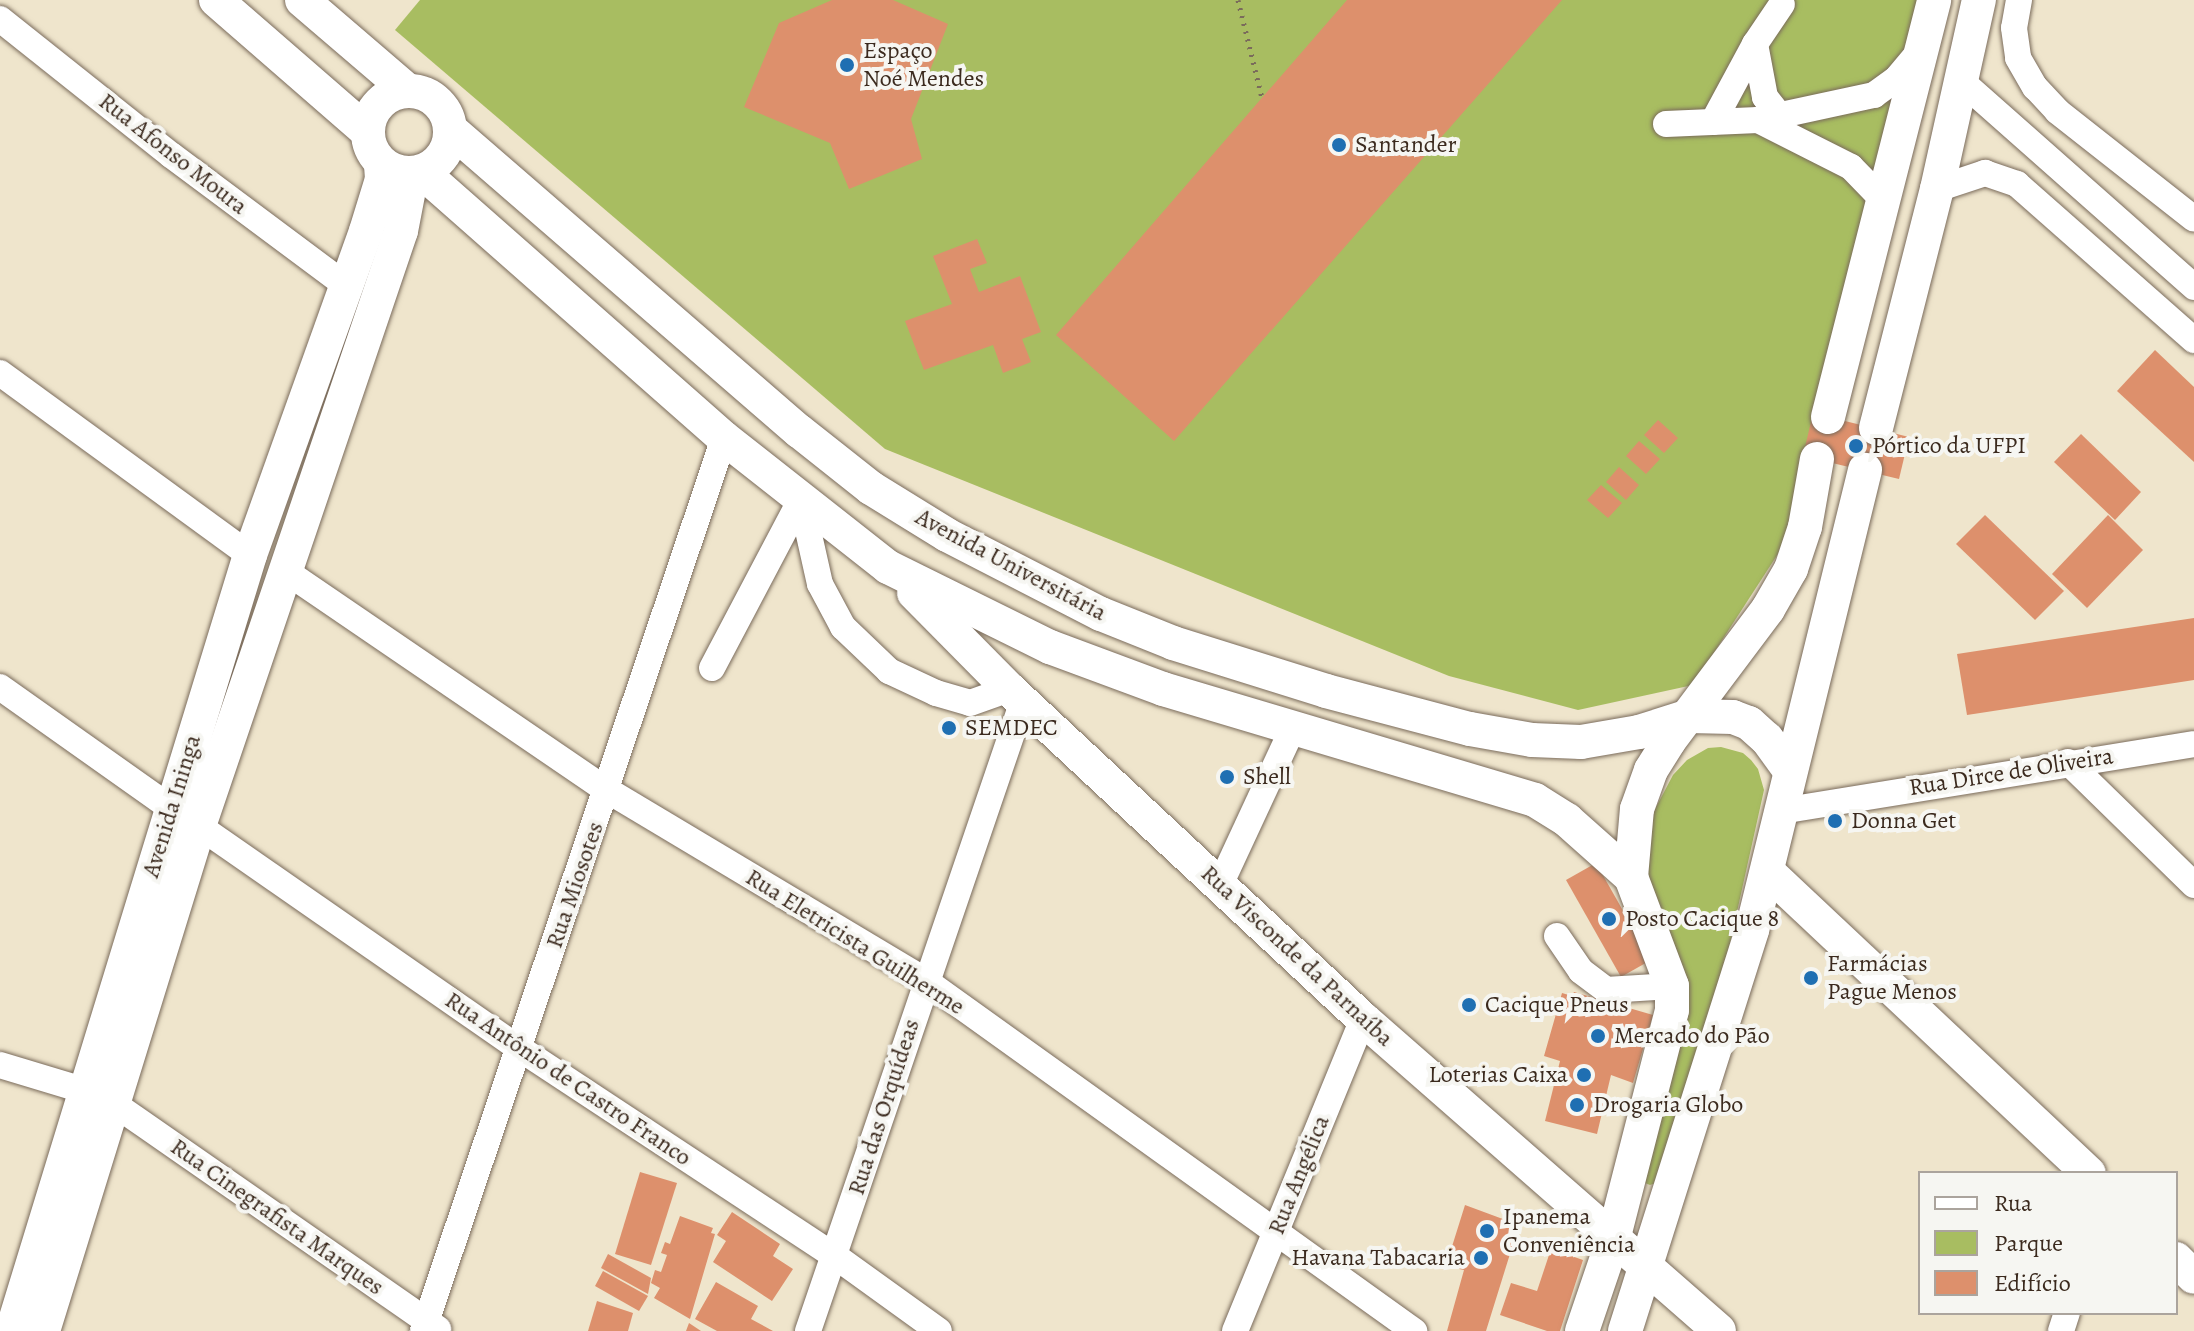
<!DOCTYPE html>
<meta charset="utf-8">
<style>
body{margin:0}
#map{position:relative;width:2194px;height:1331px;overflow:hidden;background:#efe5cc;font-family:Alegreya,serif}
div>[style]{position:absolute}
.green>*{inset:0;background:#a8bd61}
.building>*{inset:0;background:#dd906c}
.path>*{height:5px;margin-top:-2.5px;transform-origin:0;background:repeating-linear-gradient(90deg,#7a6b5b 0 2px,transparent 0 8px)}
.roads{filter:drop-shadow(0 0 2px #7a6b5b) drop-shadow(0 0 2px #7a6b5b)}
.minor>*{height:26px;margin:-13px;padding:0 13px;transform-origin:13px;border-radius:13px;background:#fff}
.major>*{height:34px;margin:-17px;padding:0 17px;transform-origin:17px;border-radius:17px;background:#fff}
.major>.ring{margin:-17px;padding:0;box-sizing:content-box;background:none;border:34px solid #fff;border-radius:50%}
.dots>*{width:22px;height:22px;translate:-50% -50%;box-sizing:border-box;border:4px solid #f6f6f2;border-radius:50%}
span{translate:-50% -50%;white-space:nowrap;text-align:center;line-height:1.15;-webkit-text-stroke:8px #f6f6f2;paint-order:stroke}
.poi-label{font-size:24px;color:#3b2a1e}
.left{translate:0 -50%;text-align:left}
.right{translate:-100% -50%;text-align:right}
.street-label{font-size:24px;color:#3b2a1e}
.legend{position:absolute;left:1918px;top:1171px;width:260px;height:144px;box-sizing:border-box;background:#f6f6f2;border:2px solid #aba49d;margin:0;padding:10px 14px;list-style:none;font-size:24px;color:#3b2a1e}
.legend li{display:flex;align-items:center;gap:16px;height:40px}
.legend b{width:40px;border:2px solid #aba49d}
</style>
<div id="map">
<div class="green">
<i style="clip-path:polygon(420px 0,1924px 0,1785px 543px,1693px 685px,1578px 710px,1449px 676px,885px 449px,395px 30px)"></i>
<i style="clip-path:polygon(1721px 747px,1743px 753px,1751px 760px,1758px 769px,1764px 790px,1725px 966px,1656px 1183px,1650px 1185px,1645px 1183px,1674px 948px,1658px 903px,1646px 883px,1654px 811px,1673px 775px,1687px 760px,1708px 748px)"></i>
</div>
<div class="building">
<i style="clip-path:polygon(832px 0,893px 0,948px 24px,911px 119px,922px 159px,849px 189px,830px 143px,744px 107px,779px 23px)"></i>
<i style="clip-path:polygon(1347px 0,1562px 0,1174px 441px,1056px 335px)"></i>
<i style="clip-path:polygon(977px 239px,987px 263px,970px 269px,979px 292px,1020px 276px,1041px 332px,1022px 339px,1031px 362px,1003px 373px,993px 345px,924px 370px,905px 321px,952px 304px,933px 256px)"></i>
<i style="clip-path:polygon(2155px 350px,2194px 387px,2194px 462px,2117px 391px)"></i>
<i style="clip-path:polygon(1813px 413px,1909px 437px,1899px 479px,1803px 456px)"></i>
<i style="clip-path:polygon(1658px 420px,1678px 438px,1664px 453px,1644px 435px)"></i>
<i style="clip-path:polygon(2081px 434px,2141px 492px,2115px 520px,2054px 462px)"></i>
<i style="clip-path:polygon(1639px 441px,1660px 459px,1646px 474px,1626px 456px)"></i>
<i style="clip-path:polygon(1619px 467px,1639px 485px,1626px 500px,1606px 482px)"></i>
<i style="clip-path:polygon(1601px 485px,1622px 503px,1608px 518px,1587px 500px)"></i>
<i style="clip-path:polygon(1985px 515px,2064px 591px,2035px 620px,1956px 544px)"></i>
<i style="clip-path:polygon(2108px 515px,2143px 550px,2087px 608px,2052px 574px)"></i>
<i style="clip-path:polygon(2194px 618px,2194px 680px,1967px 715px,1957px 654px)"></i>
<i style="clip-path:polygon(1596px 863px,1651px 960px,1621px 977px,1566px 880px)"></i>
<i style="clip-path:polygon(1574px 992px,1653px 1015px,1633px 1083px,1611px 1075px,1597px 1134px,1545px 1121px,1560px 1061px,1544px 1056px,1562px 993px,1572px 996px)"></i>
<i style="clip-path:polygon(640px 1172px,677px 1183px,651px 1265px,615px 1254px)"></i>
<i style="clip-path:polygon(1465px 1205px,1519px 1225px,1486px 1331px,1447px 1331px,1464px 1270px,1459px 1269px,1461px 1260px,1449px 1256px)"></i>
<i style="clip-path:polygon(732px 1212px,780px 1244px,773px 1256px,793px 1269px,772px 1301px,713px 1262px,726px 1241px,717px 1235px)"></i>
<i style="clip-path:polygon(680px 1216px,713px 1228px,711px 1233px,715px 1234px,690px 1319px,654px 1298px,660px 1288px,651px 1283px,655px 1270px,661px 1272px,667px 1255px,661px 1253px,665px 1242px,670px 1244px)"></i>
<i style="clip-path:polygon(1551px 1249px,1583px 1260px,1560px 1331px,1547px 1331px,1500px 1315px,1511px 1283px,1537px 1291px)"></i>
<i style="clip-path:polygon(608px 1254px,651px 1278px,648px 1294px,601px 1268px)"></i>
<i style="clip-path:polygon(603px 1271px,648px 1296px,639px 1311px,595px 1286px)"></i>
<i style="clip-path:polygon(716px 1282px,758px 1306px,751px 1319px,773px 1331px,717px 1331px,695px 1319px)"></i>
<i style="clip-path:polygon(597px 1301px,633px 1313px,628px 1331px,588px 1331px)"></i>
<i style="clip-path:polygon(689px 1323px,701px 1331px,686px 1331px)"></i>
</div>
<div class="path">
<i style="left:1238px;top:0;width:101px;rotate:76.2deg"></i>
</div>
<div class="roads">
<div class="minor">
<i style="left:2019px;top:0;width:28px;rotate:100deg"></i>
<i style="left:2014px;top:28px;width:30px;rotate:82deg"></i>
<i style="left:2018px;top:58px;width:34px;rotate:60deg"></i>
<i style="left:2035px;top:87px;width:33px;rotate:47deg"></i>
<i style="left:2057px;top:111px;width:174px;rotate:38.2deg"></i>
<i style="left:0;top:19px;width:218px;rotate:38.5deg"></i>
<i style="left:171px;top:155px;width:221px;rotate:36.7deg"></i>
<i style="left:1755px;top:44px;width:54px;rotate:79.3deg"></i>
<i style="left:1765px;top:97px;width:23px;rotate:52deg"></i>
<i style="left:1959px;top:79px;width:314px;rotate:41.5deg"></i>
<i style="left:1758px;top:120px;width:104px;rotate:26.8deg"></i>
<i style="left:1851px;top:167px;width:49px;rotate:45.8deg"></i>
<i style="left:1713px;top:122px;width:89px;rotate:-61.7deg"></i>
<i style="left:1755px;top:44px;width:48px;rotate:-56deg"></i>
<i style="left:1666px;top:124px;width:92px;rotate:-2.5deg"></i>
<i style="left:1758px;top:120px;width:119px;rotate:-12.2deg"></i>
<i style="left:1874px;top:95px;width:29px;rotate:-36deg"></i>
<i style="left:1897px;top:78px;width:31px;rotate:-50deg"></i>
<i style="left:1937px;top:189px;width:51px;rotate:-18.4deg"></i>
<i style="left:1985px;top:173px;width:34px;rotate:19deg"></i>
<i style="left:2017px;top:184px;width:236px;rotate:41.4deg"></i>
<i style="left:0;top:373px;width:309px;rotate:36.1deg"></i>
<i style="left:801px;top:499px;width:87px;rotate:77.4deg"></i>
<i style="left:820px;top:584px;width:49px;rotate:61.9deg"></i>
<i style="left:843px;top:627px;width:64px;rotate:43.7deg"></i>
<i style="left:889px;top:671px;width:52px;rotate:25.1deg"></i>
<i style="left:936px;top:693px;width:35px;rotate:16deg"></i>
<i style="left:970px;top:703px;width:41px;rotate:-19.7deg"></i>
<i style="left:284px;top:570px;width:391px;rotate:34.3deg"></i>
<i style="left:607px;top:790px;width:372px;rotate:30.9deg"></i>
<i style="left:926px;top:981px;width:601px;rotate:35.65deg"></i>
<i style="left:712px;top:668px;width:191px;rotate:-62.2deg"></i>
<i style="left:0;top:687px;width:209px;rotate:35.3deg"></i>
<i style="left:2068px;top:762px;width:176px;rotate:44.3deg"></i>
<i style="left:1781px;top:811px;width:418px;rotate:-9.2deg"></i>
<i style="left:199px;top:826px;width:389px;rotate:34.8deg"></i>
<i style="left:519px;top:1048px;width:378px;rotate:33.4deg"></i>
<i style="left:835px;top:1256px;width:128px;rotate:35.8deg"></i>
<i style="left:1220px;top:885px;width:173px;rotate:-65.1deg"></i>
<i style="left:1557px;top:936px;width:42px;rotate:55.6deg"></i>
<i style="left:1581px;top:971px;width:31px;rotate:37deg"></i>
<i style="left:1606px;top:990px;width:66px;rotate:-3.5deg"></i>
<i style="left:0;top:1065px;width:90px;rotate:16.8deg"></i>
<i style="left:113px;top:1103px;width:396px;rotate:34.8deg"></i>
<i style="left:423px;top:1331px;width:942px;rotate:-71.37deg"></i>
<i style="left:808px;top:1331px;width:666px;rotate:-71.16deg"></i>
<i style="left:1235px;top:1331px;width:337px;rotate:-67.7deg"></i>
<i style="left:2061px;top:1331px;width:19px;rotate:-72deg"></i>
</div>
<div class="major">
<i style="left:216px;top:0;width:201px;rotate:41deg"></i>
<i style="left:302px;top:0;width:140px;rotate:40.6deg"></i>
<i class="ring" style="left:368px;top:91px;width:48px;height:48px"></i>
<i style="left:450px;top:129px;width:462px;rotate:40.9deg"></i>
<i style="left:799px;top:431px;width:92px;rotate:38.4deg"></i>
<i style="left:871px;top:488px;width:89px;rotate:31.7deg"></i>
<i style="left:947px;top:535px;width:173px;rotate:27.2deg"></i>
<i style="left:1101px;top:614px;width:78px;rotate:21.9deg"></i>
<i style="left:1173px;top:643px;width:160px;rotate:17.4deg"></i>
<i style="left:1326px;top:691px;width:149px;rotate:14.8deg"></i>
<i style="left:1470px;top:729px;width:63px;rotate:10.1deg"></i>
<i style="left:1532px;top:740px;width:49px;rotate:2.3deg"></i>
<i style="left:1581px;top:742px;width:59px;rotate:-9.8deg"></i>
<i style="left:1639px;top:732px;width:52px;rotate:-17.7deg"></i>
<i style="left:1689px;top:716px;width:44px;rotate:1.3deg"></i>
<i style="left:1733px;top:717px;width:17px;rotate:21deg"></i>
<i style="left:1749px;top:723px;width:24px;rotate:42deg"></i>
<i style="left:1767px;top:739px;width:37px;rotate:54deg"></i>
<i style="left:422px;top:172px;width:402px;rotate:41.4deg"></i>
<i style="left:724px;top:438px;width:209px;rotate:38.2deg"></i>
<i style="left:888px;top:567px;width:181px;rotate:26.3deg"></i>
<i style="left:1050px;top:647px;width:121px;rotate:20.4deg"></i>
<i style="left:1163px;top:689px;width:388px;rotate:16.6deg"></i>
<i style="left:1535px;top:800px;width:38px;rotate:32deg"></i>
<i style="left:1567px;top:820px;width:86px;rotate:41.7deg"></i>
<i style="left:1828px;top:417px;width:430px;rotate:-75.7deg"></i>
<i style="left:1876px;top:428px;width:247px;rotate:-75.7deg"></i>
<i style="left:1937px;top:189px;width:194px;rotate:-77.5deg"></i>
<i style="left:914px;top:593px;width:135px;rotate:45.3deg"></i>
<i style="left:1009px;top:689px;width:484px;rotate:43deg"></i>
<i style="left:1363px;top:1019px;width:473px;rotate:41.2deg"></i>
<i style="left:1768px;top:872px;width:440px;rotate:43.2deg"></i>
<i style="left:2176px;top:1259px;width:25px;rotate:45deg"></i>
<i style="left:12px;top:1331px;width:812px;rotate:-72.95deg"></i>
<i style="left:250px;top:555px;width:344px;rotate:-70.3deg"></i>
<i style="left:366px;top:231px;width:54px;rotate:-72.9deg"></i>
<i style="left:382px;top:179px;width:16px;rotate:-94deg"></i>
<i style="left:43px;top:1331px;width:529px;rotate:-72.83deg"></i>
<i style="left:199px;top:826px;width:628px;rotate:-71.25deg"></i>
<i style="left:401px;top:231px;width:58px;rotate:-79.1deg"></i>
<i style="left:1582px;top:1331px;width:96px;rotate:-71.2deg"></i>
<i style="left:1613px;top:1240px;width:237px;rotate:-75.6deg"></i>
<i style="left:1672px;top:1010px;width:24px;rotate:-90deg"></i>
<i style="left:1672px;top:986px;width:116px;rotate:-110.6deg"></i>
<i style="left:1631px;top:877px;width:68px;rotate:-85deg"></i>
<i style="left:1637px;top:809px;width:41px;rotate:-70.3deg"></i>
<i style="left:1651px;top:770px;width:34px;rotate:-58deg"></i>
<i style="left:1669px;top:741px;width:165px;rotate:-53.1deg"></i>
<i style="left:1768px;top:609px;width:46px;rotate:-60.1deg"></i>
<i style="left:1791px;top:569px;width:44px;rotate:-71.6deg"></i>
<i style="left:1805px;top:527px;width:69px;rotate:-80deg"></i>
<i style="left:1625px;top:1331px;width:421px;rotate:-72.4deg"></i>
<i style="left:1752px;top:930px;width:474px;rotate:-76.2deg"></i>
</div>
</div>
<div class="dots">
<i style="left:847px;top:65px;background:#1f6fb2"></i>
<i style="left:1339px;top:145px;background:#1f6fb2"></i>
<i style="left:1856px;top:446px;background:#1f6fb2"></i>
<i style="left:949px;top:728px;background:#1f6fb2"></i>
<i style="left:1227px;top:777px;background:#1f6fb2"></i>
<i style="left:1835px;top:821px;background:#1f6fb2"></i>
<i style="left:1609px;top:919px;background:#1f6fb2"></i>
<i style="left:1811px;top:978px;background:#1f6fb2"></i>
<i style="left:1469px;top:1005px;background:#1f6fb2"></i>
<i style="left:1598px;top:1036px;background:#1f6fb2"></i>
<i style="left:1584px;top:1075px;background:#1f6fb2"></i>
<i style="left:1577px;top:1105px;background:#1f6fb2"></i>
<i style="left:1487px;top:1231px;background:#1f6fb2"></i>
<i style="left:1481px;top:1258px;background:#1f6fb2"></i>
</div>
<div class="poi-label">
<span class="left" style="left:863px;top:65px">Espaço<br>Noé Mendes</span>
<span class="left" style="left:1355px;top:145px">Santander</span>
<span class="left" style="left:1872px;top:446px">Pórtico da UFPI</span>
<span class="left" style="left:965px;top:728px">SEMDEC</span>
<span class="left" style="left:1243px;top:777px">Shell</span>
<span class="left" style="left:1851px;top:821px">Donna Get</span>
<span class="left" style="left:1625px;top:919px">Posto Cacique 8</span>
<span class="left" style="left:1827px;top:978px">Farmácias<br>Pague Menos</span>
<span class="left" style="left:1485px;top:1005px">Cacique Pneus</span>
<span class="left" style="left:1614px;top:1036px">Mercado do Pão</span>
<span class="right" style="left:1568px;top:1075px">Loterias Caixa</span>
<span class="left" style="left:1593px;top:1105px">Drogaria Globo</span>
<span class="left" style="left:1503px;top:1231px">Ipanema<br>Conveniência</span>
<span class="right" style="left:1465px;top:1258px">Havana Tabacaria</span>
</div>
<div class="street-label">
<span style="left:173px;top:154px;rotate:38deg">Rua Afonso Moura</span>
<span style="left:1011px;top:565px;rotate:28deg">Avenida Universitária</span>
<span style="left:2011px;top:772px;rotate:-9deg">Rua Dirce de Oliveira</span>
<span style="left:172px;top:806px;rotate:-73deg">Avenida Ininga</span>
<span style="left:575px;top:885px;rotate:-71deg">Rua Miosotes</span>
<span style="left:855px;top:942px;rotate:32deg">Rua Eletricista Guilherme</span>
<span style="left:1297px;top:956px;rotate:43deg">Rua Visconde da Parnaíba</span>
<span style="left:568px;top:1079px;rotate:34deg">Rua Antônio de Castro Franco</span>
<span style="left:884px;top:1107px;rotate:-72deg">Rua das Orquídeas</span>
<span style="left:1299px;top:1175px;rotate:-68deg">Rua Angélica</span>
<span style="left:277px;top:1217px;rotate:35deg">Rua Cinegrafista Marques</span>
</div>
<ul class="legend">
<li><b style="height:10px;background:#fff"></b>Rua</li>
<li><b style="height:22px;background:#a8bd61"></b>Parque</li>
<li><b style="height:22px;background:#dd906c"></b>Edifício</li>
</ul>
</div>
